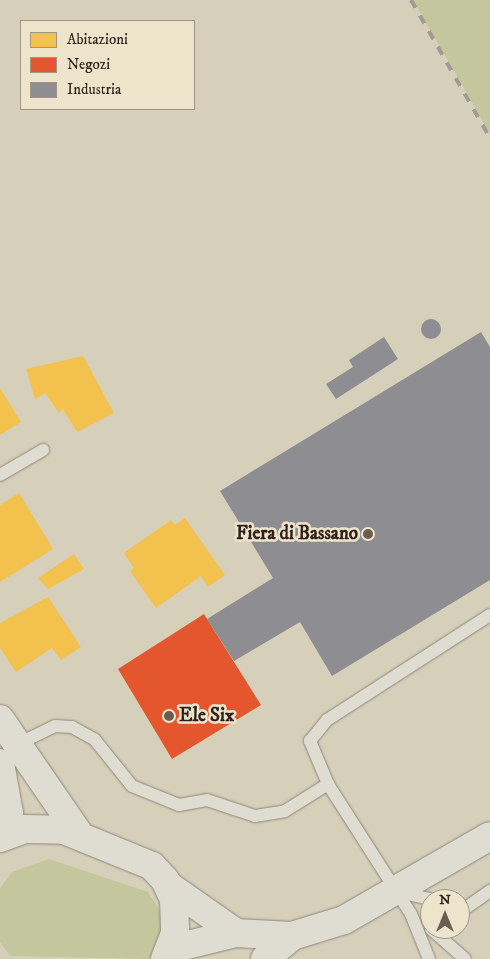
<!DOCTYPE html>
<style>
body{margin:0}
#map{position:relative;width:490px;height:959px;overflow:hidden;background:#d6d0ba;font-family:"IM FELL DW Pica",serif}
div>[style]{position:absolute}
.green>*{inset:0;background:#c4c69e}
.homes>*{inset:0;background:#f2c14e}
.shops>*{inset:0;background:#e4572e}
.industry>*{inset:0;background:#8d8d92}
.round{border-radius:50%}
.roads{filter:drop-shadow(0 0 1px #8d877b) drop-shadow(0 0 1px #8d877b)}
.service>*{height:12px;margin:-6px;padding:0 6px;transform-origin:6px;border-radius:6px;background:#dfdcd2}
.secondary>*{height:28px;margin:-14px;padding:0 14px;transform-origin:14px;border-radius:14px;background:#dfdcd2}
.rail>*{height:4px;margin-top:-2px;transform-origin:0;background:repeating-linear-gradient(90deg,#a09c93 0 9px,transparent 0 18px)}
.dots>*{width:14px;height:14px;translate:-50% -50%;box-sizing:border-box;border:2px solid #ece4cb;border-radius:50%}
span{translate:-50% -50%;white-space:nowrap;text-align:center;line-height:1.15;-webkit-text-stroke:5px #ece4cb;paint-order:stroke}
.poi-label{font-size:19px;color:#2e1f17;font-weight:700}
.right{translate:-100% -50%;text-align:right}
.left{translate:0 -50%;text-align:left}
.legend{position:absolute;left:20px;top:20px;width:175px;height:90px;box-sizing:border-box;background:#ece4cb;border:1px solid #a09583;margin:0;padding:6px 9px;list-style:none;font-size:15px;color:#2e1f17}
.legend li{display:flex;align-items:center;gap:10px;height:25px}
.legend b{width:25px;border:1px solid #a09583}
.north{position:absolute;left:420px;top:889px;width:50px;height:50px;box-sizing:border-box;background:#ece4cb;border:1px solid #a09583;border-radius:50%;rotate:0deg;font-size:14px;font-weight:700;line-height:20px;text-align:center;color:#2e1f17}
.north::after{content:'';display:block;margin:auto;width:18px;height:22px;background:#695d50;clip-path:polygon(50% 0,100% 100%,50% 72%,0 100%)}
</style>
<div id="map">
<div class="green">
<i style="clip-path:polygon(413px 0,490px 0,490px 134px,461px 83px)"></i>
<i style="clip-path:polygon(49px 859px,148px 892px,163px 916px,164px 929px,156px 952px,149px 959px,10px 956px,0 942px,0 889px,12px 872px)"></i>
</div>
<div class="homes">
<i style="clip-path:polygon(83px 356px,114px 413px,77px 432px,63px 409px,59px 413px,45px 393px,35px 399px,26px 369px)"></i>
<i style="clip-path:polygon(0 388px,21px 422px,0 435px)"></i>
<i style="clip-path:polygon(19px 493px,53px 549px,0 582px,0 505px)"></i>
<i style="clip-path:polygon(185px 518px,225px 575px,208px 587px,201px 576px,156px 608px,130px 571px,134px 568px,124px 553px,171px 520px,175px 525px)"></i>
<i style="clip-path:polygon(74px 554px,84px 569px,48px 589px,38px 578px)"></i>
<i style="clip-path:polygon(48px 597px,81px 647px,61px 660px,52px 648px,16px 672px,0 648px,0 623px)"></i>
</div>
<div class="shops">
<i style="clip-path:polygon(204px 614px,261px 705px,172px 759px,118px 669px)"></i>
</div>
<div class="industry">
<i class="round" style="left:421px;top:319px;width:20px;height:20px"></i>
<i style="clip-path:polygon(481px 332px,490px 347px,490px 580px,332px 676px,300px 622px,234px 661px,207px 619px,273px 578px,220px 491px)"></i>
<i style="clip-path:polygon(384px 337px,398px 359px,336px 399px,326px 384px,353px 367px,349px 360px)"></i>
</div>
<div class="roads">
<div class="service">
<i style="left:0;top:475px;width:50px;rotate:-30.2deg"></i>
<i style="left:16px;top:745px;width:43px;rotate:-26deg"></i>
<i style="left:55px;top:726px;width:17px;rotate:3deg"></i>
<i style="left:72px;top:727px;width:26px;rotate:29deg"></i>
<i style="left:95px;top:740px;width:59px;rotate:51.2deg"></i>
<i style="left:132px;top:786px;width:51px;rotate:22deg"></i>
<i style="left:179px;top:805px;width:28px;rotate:-10deg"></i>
<i style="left:207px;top:800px;width:51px;rotate:18.4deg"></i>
<i style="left:255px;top:816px;width:30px;rotate:-9deg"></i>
<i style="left:285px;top:811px;width:51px;rotate:-32.1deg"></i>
<i style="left:399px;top:892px;width:32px;rotate:13deg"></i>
<i style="left:460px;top:912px;width:37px;rotate:-35deg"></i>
<i style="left:431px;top:929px;width:45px;rotate:41.4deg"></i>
<i style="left:429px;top:959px;width:48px;rotate:-111.8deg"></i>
<i style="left:411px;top:914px;width:154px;rotate:-122.6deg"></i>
<i style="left:328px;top:784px;width:47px;rotate:-112.7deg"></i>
<i style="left:310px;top:741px;width:27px;rotate:-51deg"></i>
<i style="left:327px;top:720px;width:194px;rotate:-32.8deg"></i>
</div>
<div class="secondary">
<i style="left:0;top:719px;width:140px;rotate:55.5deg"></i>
<i style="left:0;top:763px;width:51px;rotate:79.8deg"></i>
<i style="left:9px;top:813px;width:23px;rotate:103deg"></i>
<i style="left:0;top:838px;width:27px;rotate:-20deg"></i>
<i style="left:25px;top:829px;width:39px;rotate:1deg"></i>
<i style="left:64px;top:830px;width:95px;rotate:22.2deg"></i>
<i style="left:152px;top:866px;width:19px;rotate:47deg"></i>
<i style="left:165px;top:880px;width:21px;rotate:65deg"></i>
<i style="left:174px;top:899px;width:34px;rotate:88deg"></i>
<i style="left:175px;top:933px;width:28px;rotate:111deg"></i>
<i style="left:169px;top:886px;width:82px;rotate:35deg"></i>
<i style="left:171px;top:949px;width:67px;rotate:-13.8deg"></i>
<i style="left:236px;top:933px;width:56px;rotate:3.1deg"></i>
<i style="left:292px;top:936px;width:54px;rotate:-17.1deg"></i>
<i style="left:344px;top:920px;width:168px;rotate:-29.9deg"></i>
<i style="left:265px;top:959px;width:35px;rotate:-40deg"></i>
</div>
</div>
<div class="rail">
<i style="left:411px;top:0;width:159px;rotate:60.2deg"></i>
</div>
<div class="dots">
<i style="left:368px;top:534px;background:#695d50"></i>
<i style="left:169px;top:716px;background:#695d50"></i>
</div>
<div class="poi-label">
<span class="right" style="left:358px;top:534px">Fiera di Bassano</span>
<span class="left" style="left:179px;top:716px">Ele Six</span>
</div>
<ul class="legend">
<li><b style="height:14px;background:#f2c14e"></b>Abitazioni</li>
<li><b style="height:14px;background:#e4572e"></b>Negozi</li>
<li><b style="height:14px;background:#8d8d92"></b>Industria</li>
</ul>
<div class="north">N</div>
</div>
